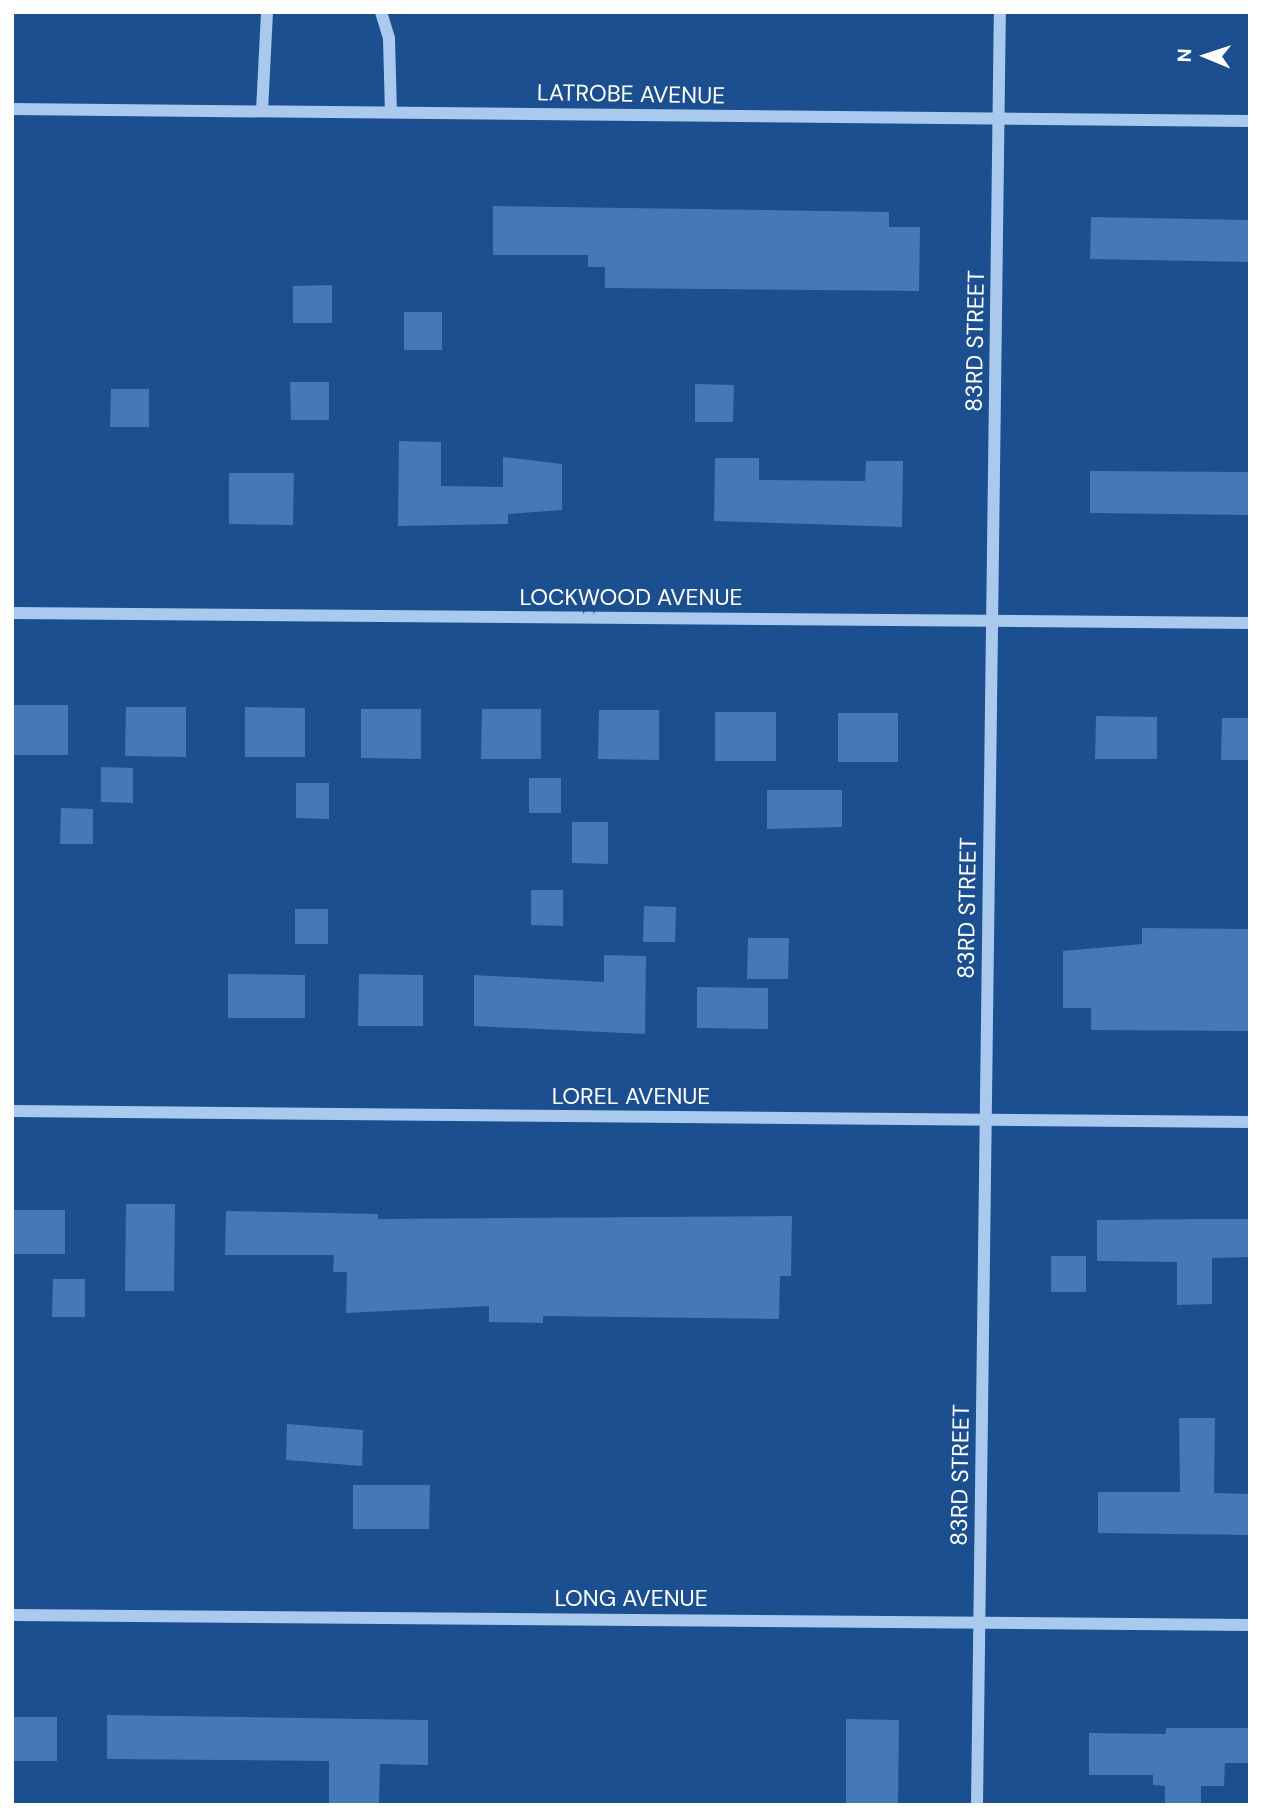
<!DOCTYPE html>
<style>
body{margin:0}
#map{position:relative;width:1262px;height:1817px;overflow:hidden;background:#1b4f8f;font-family:"DM Sans",sans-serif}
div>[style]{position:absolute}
.building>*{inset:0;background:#4478b7}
.minor>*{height:12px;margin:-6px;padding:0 6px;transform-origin:6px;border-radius:6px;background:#a9c9ee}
span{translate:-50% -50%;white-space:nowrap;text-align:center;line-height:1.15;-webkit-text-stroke:6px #1b4f8f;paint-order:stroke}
.street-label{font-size:23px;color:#fff}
.frame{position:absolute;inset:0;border:14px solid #fff;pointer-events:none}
.north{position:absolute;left:1171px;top:21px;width:70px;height:70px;-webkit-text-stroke:5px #1b4f8f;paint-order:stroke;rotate:272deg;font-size:19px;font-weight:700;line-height:28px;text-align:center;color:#fff}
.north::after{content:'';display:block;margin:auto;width:24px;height:32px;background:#fff;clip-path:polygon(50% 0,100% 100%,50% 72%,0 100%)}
</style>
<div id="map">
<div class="building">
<i style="clip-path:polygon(493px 206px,889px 212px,889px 227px,920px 227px,919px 291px,605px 288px,605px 267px,588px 267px,588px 255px,493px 255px)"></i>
<i style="clip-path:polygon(1091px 217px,1250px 220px,1250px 262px,1090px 259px)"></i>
<i style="clip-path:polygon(332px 285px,332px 323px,293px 323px,293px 286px)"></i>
<i style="clip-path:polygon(404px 312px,442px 312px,442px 350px,404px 350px)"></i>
<i style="clip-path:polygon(290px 382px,329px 382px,329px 420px,291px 420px)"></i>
<i style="clip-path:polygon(695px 384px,734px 385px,733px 422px,695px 422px)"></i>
<i style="clip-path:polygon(111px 389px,149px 389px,149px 427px,110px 427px)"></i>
<i style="clip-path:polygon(399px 441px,441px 442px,441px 486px,503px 487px,503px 457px,562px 464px,562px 510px,508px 514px,508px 524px,398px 526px)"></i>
<i style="clip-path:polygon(715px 458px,759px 458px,759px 480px,865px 481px,866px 461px,903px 461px,902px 527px,714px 521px)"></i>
<i style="clip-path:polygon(1090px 471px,1250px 472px,1250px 515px,1090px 513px)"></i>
<i style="clip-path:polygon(229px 473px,294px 473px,293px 525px,229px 524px)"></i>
<i style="clip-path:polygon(12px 705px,68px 705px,68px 755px,12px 755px)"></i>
<i style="clip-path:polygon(126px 707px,186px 707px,186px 757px,125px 756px)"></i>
<i style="clip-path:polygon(245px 707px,305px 708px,305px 757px,245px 757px)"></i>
<i style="clip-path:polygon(361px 709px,421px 709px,421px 759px,361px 758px)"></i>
<i style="clip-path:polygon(482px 709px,541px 709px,541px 759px,481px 759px)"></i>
<i style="clip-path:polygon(599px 710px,659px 710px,659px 760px,598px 759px)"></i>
<i style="clip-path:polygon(715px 712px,776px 712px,776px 761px,715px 761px)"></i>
<i style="clip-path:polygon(838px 713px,898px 713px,898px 762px,838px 762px)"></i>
<i style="clip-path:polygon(1096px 716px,1157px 717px,1157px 759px,1095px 759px)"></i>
<i style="clip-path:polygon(1222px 718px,1250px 718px,1250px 760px,1221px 760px)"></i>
<i style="clip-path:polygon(101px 767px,133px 768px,133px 803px,101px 802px)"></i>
<i style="clip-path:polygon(529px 778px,561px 778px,561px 813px,529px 813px)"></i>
<i style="clip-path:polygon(296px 783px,329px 783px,329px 819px,296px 818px)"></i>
<i style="clip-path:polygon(767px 790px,842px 790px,842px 827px,767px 829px)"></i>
<i style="clip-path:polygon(61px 808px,93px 809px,93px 844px,60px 844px)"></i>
<i style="clip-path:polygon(572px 822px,608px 822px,608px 864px,572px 863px)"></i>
<i style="clip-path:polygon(531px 890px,563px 890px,563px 926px,531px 925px)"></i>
<i style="clip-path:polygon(644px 906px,676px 907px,675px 942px,643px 942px)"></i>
<i style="clip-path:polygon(295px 909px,328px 909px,328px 944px,295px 944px)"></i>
<i style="clip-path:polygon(1142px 928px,1250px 929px,1250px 1031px,1091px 1030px,1091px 1008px,1063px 1008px,1063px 951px,1142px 944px)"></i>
<i style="clip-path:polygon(748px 938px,789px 938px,788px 979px,747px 979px)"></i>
<i style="clip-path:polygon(604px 955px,646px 956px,645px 1034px,474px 1026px,474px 975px,604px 982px)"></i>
<i style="clip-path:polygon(228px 974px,305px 975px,305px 1018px,228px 1018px)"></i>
<i style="clip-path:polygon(359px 974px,423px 975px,423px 1026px,358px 1026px)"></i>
<i style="clip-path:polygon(697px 987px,768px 988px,768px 1029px,697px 1028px)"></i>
<i style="clip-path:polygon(126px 1204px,175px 1204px,174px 1291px,125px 1291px)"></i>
<i style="clip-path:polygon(12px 1210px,65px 1210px,65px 1254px,12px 1254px)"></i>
<i style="clip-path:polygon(226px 1211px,378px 1214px,378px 1219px,792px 1216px,791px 1276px,780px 1276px,779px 1319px,543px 1316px,543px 1323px,489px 1322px,489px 1306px,346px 1313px,347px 1272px,333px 1272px,334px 1255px,225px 1255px)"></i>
<i style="clip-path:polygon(1203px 1219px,1250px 1219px,1250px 1257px,1212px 1258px,1212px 1304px,1177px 1305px,1177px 1262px,1097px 1261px,1097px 1220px)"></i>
<i style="clip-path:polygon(1051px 1256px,1086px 1256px,1086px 1292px,1051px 1292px)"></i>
<i style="clip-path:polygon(53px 1279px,85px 1279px,85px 1317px,52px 1317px)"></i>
<i style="clip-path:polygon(1179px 1418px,1215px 1418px,1214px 1493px,1250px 1494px,1250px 1535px,1098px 1533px,1098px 1492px,1180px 1492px)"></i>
<i style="clip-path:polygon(287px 1424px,363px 1430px,362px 1466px,286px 1460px)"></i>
<i style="clip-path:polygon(353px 1485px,430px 1485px,429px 1529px,353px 1529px)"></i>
<i style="clip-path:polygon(107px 1715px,428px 1720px,428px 1765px,380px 1764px,379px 1805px,329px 1805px,329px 1761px,107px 1759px)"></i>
<i style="clip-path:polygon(12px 1717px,57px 1717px,57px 1761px,12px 1761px)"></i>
<i style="clip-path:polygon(846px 1719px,899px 1720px,898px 1805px,846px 1805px)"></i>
<i style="clip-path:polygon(1166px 1728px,1250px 1728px,1250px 1763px,1225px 1763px,1224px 1786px,1201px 1786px,1201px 1805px,1165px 1805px,1165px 1786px,1153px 1785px,1153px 1775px,1089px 1775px,1089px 1733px,1166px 1734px)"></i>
</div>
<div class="minor">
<i style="left:381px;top:12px;width:27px;rotate:73deg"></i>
<i style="left:389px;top:38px;width:74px;rotate:88.5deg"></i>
<i style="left:12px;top:109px;width:1238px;rotate:0.56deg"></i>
<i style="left:262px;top:111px;width:99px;rotate:-87.1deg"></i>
<i style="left:12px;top:613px;width:1238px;rotate:0.46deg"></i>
<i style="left:12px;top:1111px;width:1238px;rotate:0.51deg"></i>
<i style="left:12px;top:1615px;width:1238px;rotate:0.46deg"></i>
<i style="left:977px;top:1805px;width:1793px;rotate:-89.27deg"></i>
</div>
<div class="street-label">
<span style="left:631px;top:94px;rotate:1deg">LATROBE AVENUE</span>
<span style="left:975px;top:341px;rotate:-89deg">83RD STREET</span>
<span style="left:631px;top:597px">LOCKWOOD AVENUE</span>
<span style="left:967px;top:908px;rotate:-89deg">83RD STREET</span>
<span style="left:631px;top:1096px">LOREL AVENUE</span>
<span style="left:960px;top:1475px;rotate:-89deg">83RD STREET</span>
<span style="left:631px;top:1598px">LONG AVENUE</span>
</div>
<div class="frame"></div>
<div class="north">N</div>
</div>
